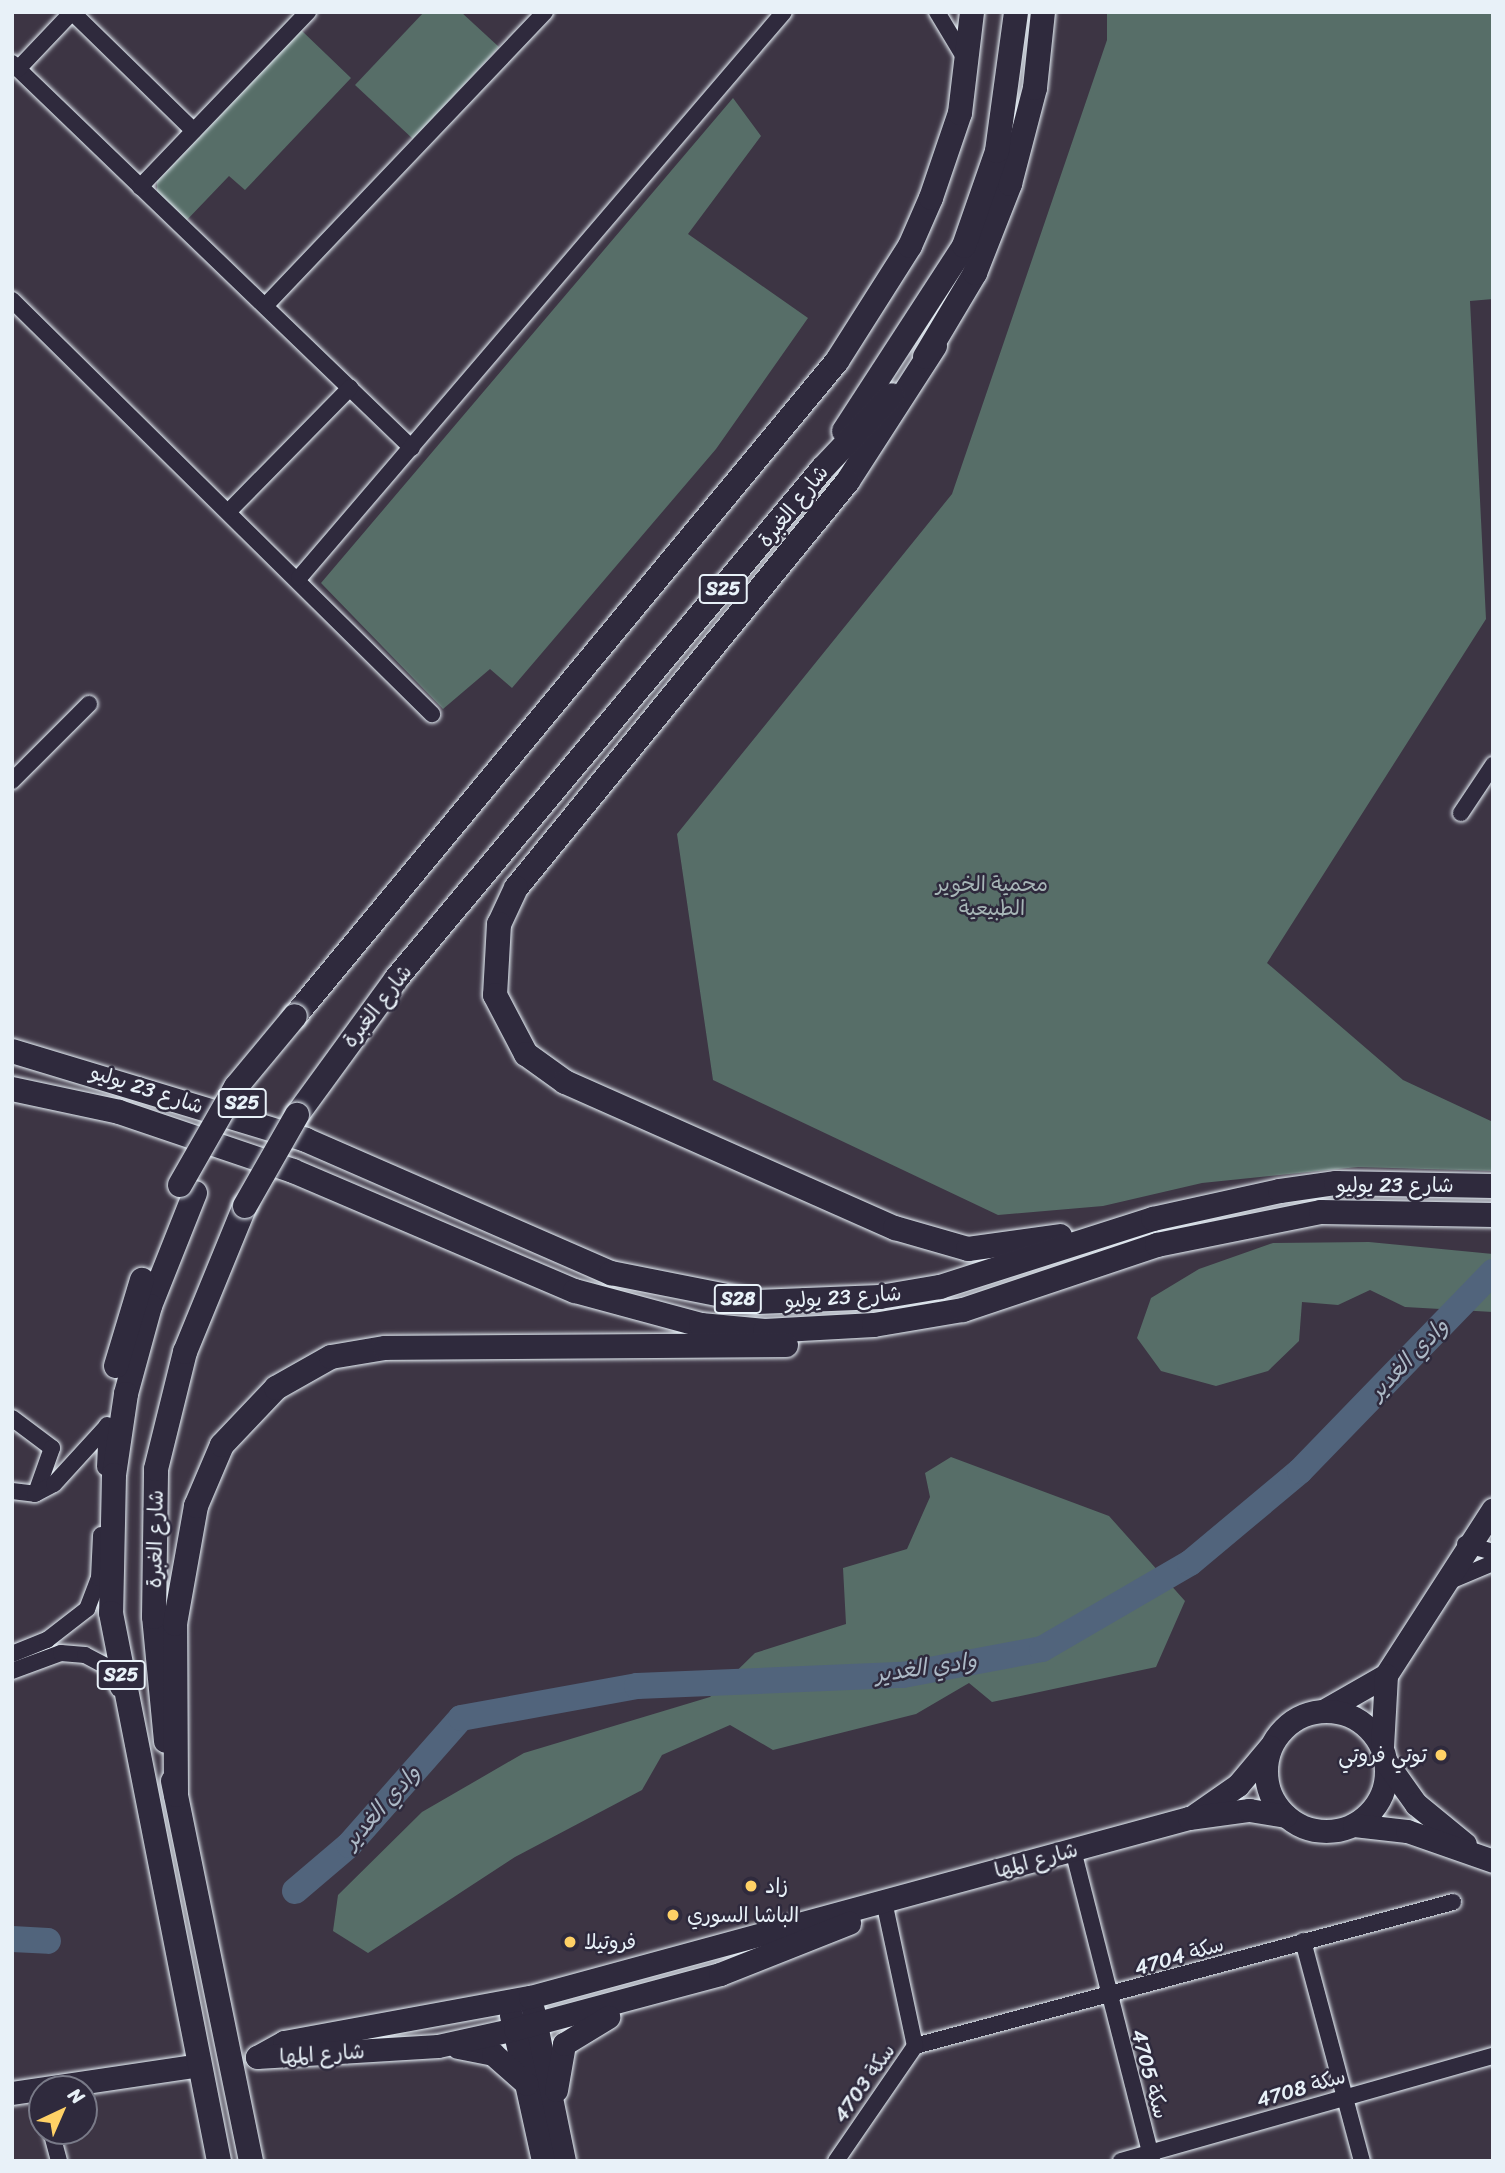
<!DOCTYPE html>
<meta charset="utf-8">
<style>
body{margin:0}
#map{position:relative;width:1505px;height:2173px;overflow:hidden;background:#3d3544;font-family:Sriracha,"Playpen Sans Arabic",sans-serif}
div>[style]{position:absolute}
.green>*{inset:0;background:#576e68}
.river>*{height:26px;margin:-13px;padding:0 13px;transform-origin:13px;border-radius:13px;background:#51647c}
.roads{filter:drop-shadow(0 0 2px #e8f1f8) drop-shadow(0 0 2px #e8f1f8)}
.street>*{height:16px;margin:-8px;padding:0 8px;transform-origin:8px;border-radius:8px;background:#2f2a3d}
.secondary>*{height:23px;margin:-11.5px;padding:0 11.5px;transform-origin:11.5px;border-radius:11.5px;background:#2f2a3d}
.secondary>.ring{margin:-11.5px;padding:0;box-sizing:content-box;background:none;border:23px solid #2f2a3d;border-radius:50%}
.primary>*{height:24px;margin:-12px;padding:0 12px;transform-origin:12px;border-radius:12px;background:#2f2a3d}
.bridges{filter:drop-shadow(0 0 2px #e8f1f8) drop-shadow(0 0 2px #e8f1f8)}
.primary-bridge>*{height:24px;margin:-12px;padding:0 12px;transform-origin:12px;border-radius:12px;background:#2f2a3d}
.dots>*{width:19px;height:19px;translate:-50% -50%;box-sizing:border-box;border:4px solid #2f2a3d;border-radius:50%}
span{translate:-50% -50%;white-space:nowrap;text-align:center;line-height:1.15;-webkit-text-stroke:5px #2f2a3d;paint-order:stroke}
.shield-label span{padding:2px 5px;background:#2f2a3d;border:2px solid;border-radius:5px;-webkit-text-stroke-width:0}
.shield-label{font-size:19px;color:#e8f1f8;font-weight:700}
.street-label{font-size:21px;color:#e8f1f8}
.park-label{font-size:21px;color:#a7b6b7}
.poi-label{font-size:21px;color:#e8f1f8}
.right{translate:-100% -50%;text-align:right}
.left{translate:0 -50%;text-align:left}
.water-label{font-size:23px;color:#acb9c6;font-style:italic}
.frame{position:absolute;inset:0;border:14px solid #e8f1f8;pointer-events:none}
.north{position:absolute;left:28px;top:2075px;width:70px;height:70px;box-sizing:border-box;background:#2f2a3d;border:2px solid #797a88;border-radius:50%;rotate:44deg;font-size:19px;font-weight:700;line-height:28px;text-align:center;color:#e8f1f8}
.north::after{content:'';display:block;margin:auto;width:24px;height:32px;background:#ffd166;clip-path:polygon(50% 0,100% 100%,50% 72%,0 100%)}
</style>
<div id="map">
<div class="green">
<i style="clip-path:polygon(424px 12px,461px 12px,499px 47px,413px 139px,355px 85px)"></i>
<i style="clip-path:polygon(1107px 12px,1493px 12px,1493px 299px,1470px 301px,1486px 619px,1267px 963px,1403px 1080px,1493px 1122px,1493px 1171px,1358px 1167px,1202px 1183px,1103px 1206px,998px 1215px,713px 1080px,677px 834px,952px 494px,1107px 40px)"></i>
<i style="clip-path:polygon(301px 30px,351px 78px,245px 190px,229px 176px,184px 223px,157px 197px,157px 181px)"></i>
<i style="clip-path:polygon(733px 98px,761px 136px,688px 234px,808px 318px,716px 449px,512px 688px,490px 669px,443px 709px,321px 583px)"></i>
<i style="clip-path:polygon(1369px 1242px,1493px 1254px,1493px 1312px,1405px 1307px,1370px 1290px,1338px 1305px,1302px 1302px,1299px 1341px,1268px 1371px,1216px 1386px,1161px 1371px,1137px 1338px,1151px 1298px,1199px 1269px,1273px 1243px)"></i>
<i style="clip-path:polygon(951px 1457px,1109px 1516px,1185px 1601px,1156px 1667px,992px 1702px,969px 1683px,916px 1714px,773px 1750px,730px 1725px,662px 1755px,642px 1790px,515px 1857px,368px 1953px,333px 1931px,338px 1895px,422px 1812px,524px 1753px,710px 1697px,755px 1653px,846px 1624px,843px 1568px,907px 1549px,930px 1497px,925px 1473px)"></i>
</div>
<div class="river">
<i style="left:295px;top:1891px;width:71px;rotate:-40.4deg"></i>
<i style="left:349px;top:1845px;width:169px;rotate:-48.6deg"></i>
<i style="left:461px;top:1718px;width:179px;rotate:-10.3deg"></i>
<i style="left:637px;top:1686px;width:266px;rotate:-2.4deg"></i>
<i style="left:903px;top:1675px;width:141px;rotate:-10.6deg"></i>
<i style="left:1042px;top:1649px;width:171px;rotate:-30.2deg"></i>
<i style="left:1190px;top:1563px;width:143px;rotate:-39.9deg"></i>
<i style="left:1300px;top:1471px;width:277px;rotate:-45.9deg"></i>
<i style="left:12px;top:1939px;width:36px;rotate:3deg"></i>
</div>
<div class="roads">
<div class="street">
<i style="left:937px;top:12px;width:52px;rotate:59deg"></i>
<i style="left:12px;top:63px;width:555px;rotate:43.91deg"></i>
<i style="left:18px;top:69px;width:79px;rotate:-46.5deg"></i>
<i style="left:72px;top:12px;width:170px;rotate:44.3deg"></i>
<i style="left:140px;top:187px;width:243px;rotate:-46.2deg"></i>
<i style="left:12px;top:300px;width:590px;rotate:44.59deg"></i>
<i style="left:265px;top:306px;width:406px;rotate:-46.4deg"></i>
<i style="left:229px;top:511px;width:173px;rotate:-45.5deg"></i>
<i style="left:299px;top:578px;width:745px;rotate:-49.41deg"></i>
<i style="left:12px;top:781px;width:109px;rotate:-45deg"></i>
<i style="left:1461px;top:813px;width:58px;rotate:-56.3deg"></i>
<i style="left:12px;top:1418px;width:50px;rotate:36.9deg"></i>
<i style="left:52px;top:1448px;width:48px;rotate:109.6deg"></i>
<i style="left:105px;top:1467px;width:42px;rotate:-87.3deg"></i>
<i style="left:12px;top:1491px;width:23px;rotate:7deg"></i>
<i style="left:35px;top:1494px;width:21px;rotate:-28deg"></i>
<i style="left:54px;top:1484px;width:77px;rotate:-47.6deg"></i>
<i style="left:1465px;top:1544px;width:29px;rotate:16deg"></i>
<i style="left:1448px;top:1582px;width:49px;rotate:-22.9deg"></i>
<i style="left:12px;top:1654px;width:38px;rotate:-22deg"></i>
<i style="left:47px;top:1640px;width:51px;rotate:-37.8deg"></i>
<i style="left:87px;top:1609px;width:33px;rotate:-69deg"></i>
<i style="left:99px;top:1578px;width:43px;rotate:-87.3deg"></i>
<i style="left:12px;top:1671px;width:52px;rotate:-20.2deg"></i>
<i style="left:61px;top:1653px;width:24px;rotate:5deg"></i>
<i style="left:85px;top:1655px;width:27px;rotate:28deg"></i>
<i style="left:109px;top:1668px;width:23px;rotate:65deg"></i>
<i style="left:1073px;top:1850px;width:321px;rotate:75.7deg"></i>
<i style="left:1303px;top:1941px;width:228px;rotate:75deg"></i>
<i style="left:915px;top:2046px;width:557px;rotate:-14.98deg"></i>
<i style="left:51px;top:2131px;width:31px;rotate:75deg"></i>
<i style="left:836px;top:2161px;width:140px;rotate:-55.5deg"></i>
<i style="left:915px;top:2046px;width:147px;rotate:-102.1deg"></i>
<i style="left:1121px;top:2161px;width:387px;rotate:-15.8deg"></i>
</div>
<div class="secondary">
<i style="left:1325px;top:1710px;width:70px;rotate:-29.8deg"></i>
<i style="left:1386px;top:1675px;width:197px;rotate:-57.2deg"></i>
<i class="ring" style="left:1266px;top:1711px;width:97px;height:97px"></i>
<i style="left:1382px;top:1747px;width:72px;rotate:-86.8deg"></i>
<i style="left:1386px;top:1762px;width:52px;rotate:54.5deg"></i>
<i style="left:1416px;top:1804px;width:63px;rotate:39.2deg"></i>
<i style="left:1195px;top:1815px;width:52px;rotate:-34.9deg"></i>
<i style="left:1238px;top:1785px;width:50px;rotate:-49.9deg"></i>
<i style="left:1354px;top:1825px;width:53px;rotate:6.5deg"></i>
<i style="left:1407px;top:1831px;width:91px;rotate:19.2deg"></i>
<i style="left:533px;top:2010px;width:154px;rotate:78.4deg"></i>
<i style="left:511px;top:2015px;width:149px;rotate:77.6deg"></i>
<i style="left:458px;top:2047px;width:36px;rotate:11deg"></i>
<i style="left:493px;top:2054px;width:45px;rotate:41.4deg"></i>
<i style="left:257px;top:2057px;width:31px;rotate:-29deg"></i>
<i style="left:284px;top:2042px;width:250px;rotate:-10.4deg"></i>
<i style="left:530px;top:1997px;width:683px;rotate:-15.2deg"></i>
<i style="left:1189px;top:1818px;width:61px;rotate:-7.6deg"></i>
<i style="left:1249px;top:1810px;width:37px;rotate:9deg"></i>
<i style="left:257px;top:2057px;width:181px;rotate:-3.5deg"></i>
<i style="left:438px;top:2046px;width:79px;rotate:-12.4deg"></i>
<i style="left:515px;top:2029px;width:212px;rotate:-15deg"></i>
<i style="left:720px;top:1974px;width:139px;rotate:-21.6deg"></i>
<i style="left:556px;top:2090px;width:47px;rotate:-80.1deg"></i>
<i style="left:564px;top:2044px;width:52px;rotate:-31.5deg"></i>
<i style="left:12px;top:2093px;width:176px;rotate:-8.5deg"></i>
</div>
<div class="primary">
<i style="left:935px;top:346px;width:161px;rotate:122.8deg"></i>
<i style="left:848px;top:481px;width:525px;rotate:129.2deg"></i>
<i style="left:516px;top:888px;width:40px;rotate:115deg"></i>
<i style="left:499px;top:924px;width:71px;rotate:93.2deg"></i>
<i style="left:495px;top:995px;width:67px;rotate:62.3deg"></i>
<i style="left:526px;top:1054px;width:48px;rotate:35.7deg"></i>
<i style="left:565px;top:1082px;width:361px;rotate:23.9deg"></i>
<i style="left:895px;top:1228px;width:76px;rotate:16deg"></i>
<i style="left:968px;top:1249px;width:93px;rotate:-8deg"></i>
<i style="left:925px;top:357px;width:98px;rotate:-59.2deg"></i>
<i style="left:975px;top:273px;width:96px;rotate:-68.5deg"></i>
<i style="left:1010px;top:184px;width:99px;rotate:-75.4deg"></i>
<i style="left:1035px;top:88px;width:76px;rotate:-84deg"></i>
<i style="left:844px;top:431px;width:221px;rotate:-57deg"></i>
<i style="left:964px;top:246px;width:101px;rotate:-70.8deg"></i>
<i style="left:997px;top:151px;width:140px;rotate:-82.2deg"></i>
<i style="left:295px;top:1016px;width:850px;rotate:-50.39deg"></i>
<i style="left:837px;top:361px;width:136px;rotate:-57.6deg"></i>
<i style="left:910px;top:246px;width:52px;rotate:-66.4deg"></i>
<i style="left:931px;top:198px;width:90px;rotate:-71.2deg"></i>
<i style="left:960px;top:113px;width:102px;rotate:-83.2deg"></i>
<i style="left:12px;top:1051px;width:307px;rotate:16.8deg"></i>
<i style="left:306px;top:1140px;width:333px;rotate:23.6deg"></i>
<i style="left:611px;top:1273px;width:149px;rotate:11.2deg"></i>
<i style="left:757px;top:1302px;width:123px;rotate:-2.3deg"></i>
<i style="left:880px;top:1297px;width:61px;rotate:-9.5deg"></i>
<i style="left:940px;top:1287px;width:224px;rotate:-17.7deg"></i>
<i style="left:1153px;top:1219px;width:130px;rotate:-12.4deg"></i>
<i style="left:1280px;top:1191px;width:57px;rotate:-8.1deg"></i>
<i style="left:1336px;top:1183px;width:157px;rotate:1.1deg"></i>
<i style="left:12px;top:1089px;width:109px;rotate:12.1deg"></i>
<i style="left:119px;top:1112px;width:184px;rotate:18.7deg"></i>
<i style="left:293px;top:1171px;width:306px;rotate:23.1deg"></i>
<i style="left:575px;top:1291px;width:131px;rotate:15.1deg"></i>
<i style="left:701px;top:1325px;width:64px;rotate:5.4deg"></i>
<i style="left:765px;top:1331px;width:109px;rotate:-3.2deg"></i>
<i style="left:874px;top:1325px;width:90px;rotate:-9.6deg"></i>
<i style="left:963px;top:1310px;width:205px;rotate:-18.5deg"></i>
<i style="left:1157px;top:1245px;width:167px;rotate:-11.4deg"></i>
<i style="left:1321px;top:1212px;width:172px;rotate:1deg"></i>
<i style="left:297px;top:1115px;width:168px;rotate:-53.9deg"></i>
<i style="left:396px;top:979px;width:666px;rotate:-50.12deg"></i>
<i style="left:823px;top:468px;width:100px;rotate:-46.6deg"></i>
<i style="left:195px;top:1193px;width:122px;rotate:111.7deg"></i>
<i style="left:150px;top:1306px;width:91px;rotate:105.3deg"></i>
<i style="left:126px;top:1394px;width:82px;rotate:98.4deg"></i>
<i style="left:114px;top:1475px;width:138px;rotate:91.2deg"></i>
<i style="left:111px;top:1613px;width:559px;rotate:78.85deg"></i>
<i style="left:116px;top:1366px;width:90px;rotate:-73.2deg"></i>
<i style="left:166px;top:1741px;width:125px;rotate:-95.5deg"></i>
<i style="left:154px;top:1617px;width:148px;rotate:-89.2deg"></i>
<i style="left:156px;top:1469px;width:121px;rotate:-76.1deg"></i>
<i style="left:185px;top:1352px;width:158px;rotate:-67.7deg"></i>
<i style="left:173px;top:1781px;width:388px;rotate:78.4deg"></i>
<i style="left:176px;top:1795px;width:171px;rotate:-90.3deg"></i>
<i style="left:175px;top:1624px;width:120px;rotate:-79.9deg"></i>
<i style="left:196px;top:1506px;width:66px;rotate:-66.9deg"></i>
<i style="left:222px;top:1445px;width:79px;rotate:-46.5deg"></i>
<i style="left:276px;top:1388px;width:63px;rotate:-29.4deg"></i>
<i style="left:331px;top:1357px;width:55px;rotate:-9.5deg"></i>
<i style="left:385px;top:1348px;width:401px;rotate:-0.4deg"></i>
</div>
</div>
<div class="bridges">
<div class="primary-bridge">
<i style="left:180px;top:1185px;width:113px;rotate:-60.3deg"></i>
<i style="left:236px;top:1087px;width:92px;rotate:-50.3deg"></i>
<i style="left:245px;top:1206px;width:105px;rotate:-60.3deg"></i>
</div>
</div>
<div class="dots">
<i style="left:1441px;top:1755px;background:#ffd166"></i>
<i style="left:751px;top:1886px;background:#ffd166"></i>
<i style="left:673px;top:1915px;background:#ffd166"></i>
<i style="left:570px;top:1942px;background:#ffd166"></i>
</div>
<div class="shield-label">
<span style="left:723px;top:589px">S25</span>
<span style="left:242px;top:1103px">S25</span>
<span style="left:738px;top:1299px">S28</span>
<span style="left:121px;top:1675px">S25</span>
</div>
<div class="street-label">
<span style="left:793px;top:506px;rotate:-51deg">شارع الغبرة</span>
<span style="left:377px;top:1006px;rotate:-52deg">شارع الغبرة</span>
<span style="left:147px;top:1089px;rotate:18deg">شارع 23 يوليو</span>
<span style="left:1395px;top:1185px">شارع 23 يوليو</span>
<span style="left:843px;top:1297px;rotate:-4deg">شارع 23 يوليو</span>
<span style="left:155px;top:1539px;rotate:-89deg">شارع الغبرة</span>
<span style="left:1036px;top:1860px;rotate:-15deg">شارع المها</span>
<span style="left:1179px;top:1956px;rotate:-16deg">سكة 4704</span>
<span style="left:322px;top:2054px;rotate:-4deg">شارع المها</span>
<span style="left:1150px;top:2074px;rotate:75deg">4705 سكة</span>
<span style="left:864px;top:2083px;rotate:-55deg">4703 سكة</span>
<span style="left:1301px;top:2088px;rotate:-16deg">سكة 4708</span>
</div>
<div class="park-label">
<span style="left:992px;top:896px">محمية الخوير<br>الطبيعية</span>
</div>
<div class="poi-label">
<span class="right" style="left:1427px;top:1755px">توتي فروتي</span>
<span class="left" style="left:765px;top:1886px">زاد</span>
<span class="left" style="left:687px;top:1915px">الباشا السوري</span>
<span class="left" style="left:584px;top:1942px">فروتيلا</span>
</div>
<div class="water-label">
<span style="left:1409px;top:1359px;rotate:-46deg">وادي الغدير</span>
<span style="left:926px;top:1668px;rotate:-8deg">وادي الغدير</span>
<span style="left:382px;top:1807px;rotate:-48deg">وادي الغدير</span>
</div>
<div class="frame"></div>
<div class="north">N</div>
</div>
